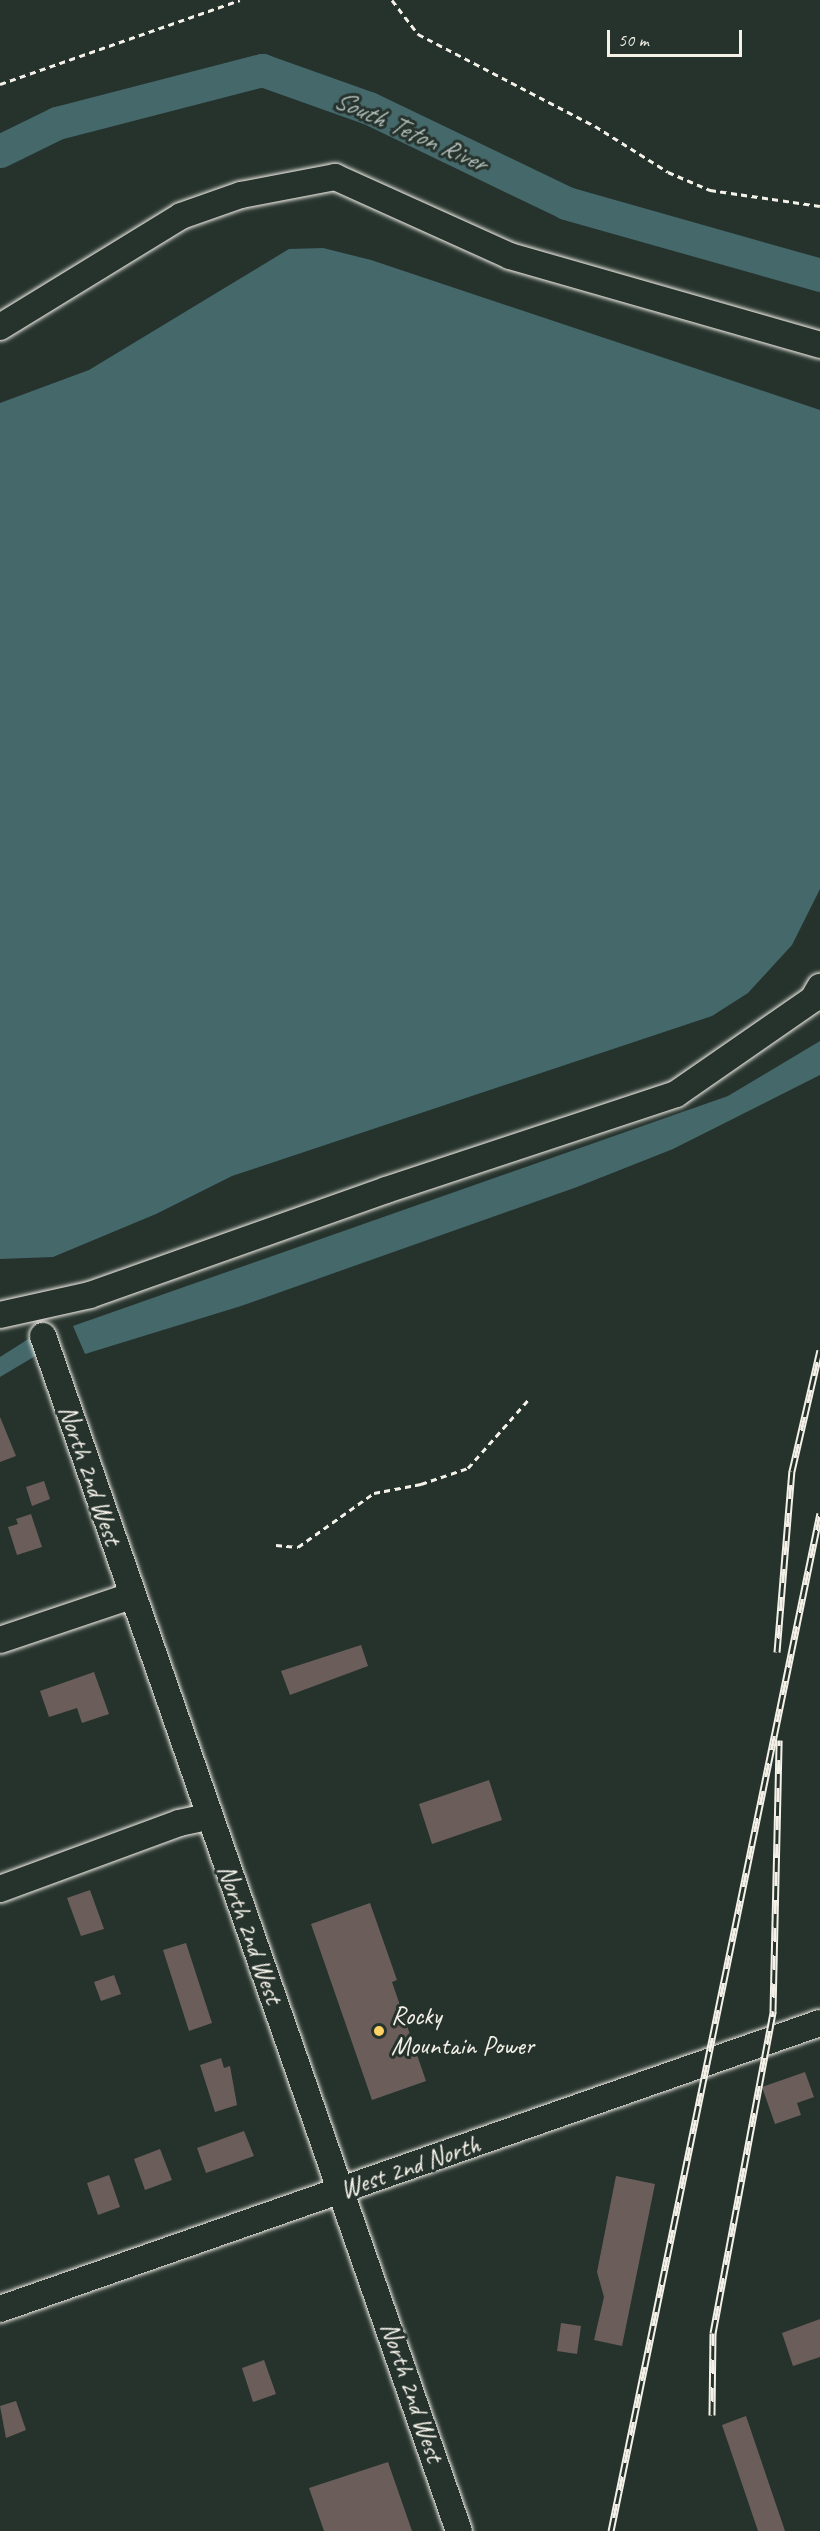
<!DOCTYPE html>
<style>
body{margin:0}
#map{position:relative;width:820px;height:2531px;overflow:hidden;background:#26332d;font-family:Caveat,sans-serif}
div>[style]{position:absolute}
.water>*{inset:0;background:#45686b}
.river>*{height:33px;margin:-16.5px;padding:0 16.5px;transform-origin:16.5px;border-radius:16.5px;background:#45686b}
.building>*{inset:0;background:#6b5e5a}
.path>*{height:3px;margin-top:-1.5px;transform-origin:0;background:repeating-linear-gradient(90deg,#f4f1e8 0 6px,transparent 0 10.5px)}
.roads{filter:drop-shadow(0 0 2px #f4f1e8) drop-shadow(0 0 2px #f4f1e8)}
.minor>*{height:26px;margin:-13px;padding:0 13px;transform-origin:13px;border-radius:13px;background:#26332d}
.rail>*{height:7px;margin-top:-3.5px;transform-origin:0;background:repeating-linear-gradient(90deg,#26332d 0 14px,#f4f1e8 0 28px);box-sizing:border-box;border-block:2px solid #f4f1e8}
.dots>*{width:16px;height:16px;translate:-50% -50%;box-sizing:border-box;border:3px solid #26332d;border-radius:50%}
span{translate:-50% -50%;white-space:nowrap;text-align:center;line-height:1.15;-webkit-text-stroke:6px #26332d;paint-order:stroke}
.street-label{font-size:26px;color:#f4f1e8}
.poi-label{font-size:26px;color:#f4f1e8}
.left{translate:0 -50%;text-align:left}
.water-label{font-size:27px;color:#aebab6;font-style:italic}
.scale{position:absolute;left:607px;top:30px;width:135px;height:27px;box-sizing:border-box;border:3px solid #f4f1e8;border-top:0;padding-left:8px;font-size:18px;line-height:21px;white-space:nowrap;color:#f4f1e8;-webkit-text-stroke:4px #26332d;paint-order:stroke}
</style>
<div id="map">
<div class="water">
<i style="clip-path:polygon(323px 248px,371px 260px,820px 410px,820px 889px,792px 945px,748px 993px,712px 1016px,232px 1176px,156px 1214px,53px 1257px,0 1259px,0 403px,89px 370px,289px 249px)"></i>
<i style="clip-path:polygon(820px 1041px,820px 1075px,673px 1149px,577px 1187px,241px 1306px,85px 1354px,73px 1326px,728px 1096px)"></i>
<i style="clip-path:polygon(30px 1338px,37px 1355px,0 1377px,0 1357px)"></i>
</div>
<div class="river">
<i style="left:0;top:151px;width:64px;rotate:-26.2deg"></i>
<i style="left:57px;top:123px;width:212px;rotate:-14.5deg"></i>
<i style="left:262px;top:70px;width:114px;rotate:19.6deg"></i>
<i style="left:369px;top:108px;width:219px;rotate:25.7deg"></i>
<i style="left:566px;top:203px;width:264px;rotate:15.8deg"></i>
</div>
<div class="building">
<i style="clip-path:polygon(0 1417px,16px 1456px,0 1462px)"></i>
<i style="clip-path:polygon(44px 1481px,50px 1499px,32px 1506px,26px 1487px)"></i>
<i style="clip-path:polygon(31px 1514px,42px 1547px,17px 1555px,8px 1527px,18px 1524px,16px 1519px)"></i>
<i style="clip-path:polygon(361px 1645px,368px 1666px,290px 1695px,281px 1671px)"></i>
<i style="clip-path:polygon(94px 1672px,109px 1714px,82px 1723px,77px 1708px,49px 1717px,40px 1691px)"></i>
<i style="clip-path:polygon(489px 1780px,502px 1820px,432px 1844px,419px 1804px)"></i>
<i style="clip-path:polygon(90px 1890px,104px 1929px,81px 1936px,67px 1898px)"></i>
<i style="clip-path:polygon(370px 1903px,397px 1980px,392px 1982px,426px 2081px,372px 2100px,311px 1924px)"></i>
<i style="clip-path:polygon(186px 1943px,212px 2023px,189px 2031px,163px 1950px)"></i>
<i style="clip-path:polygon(114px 1975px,121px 1994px,101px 2001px,94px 1982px)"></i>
<i style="clip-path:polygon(221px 2058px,224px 2068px,230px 2066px,237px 2105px,215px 2112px,200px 2065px)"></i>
<i style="clip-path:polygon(805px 2072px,814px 2097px,797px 2103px,801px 2115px,775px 2124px,762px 2087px)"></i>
<i style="clip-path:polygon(244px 2131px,254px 2156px,206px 2173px,197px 2148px)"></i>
<i style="clip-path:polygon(160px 2149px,172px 2180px,145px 2190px,134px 2159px)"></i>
<i style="clip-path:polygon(109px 2175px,120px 2207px,98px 2215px,87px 2183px)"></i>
<i style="clip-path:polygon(616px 2176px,655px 2184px,622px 2346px,594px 2340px,604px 2297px,597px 2272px)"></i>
<i style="clip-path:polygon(820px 2319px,820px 2357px,793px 2366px,782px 2333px)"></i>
<i style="clip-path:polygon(561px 2323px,581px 2326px,577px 2354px,557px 2351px)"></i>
<i style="clip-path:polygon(264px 2360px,276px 2394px,253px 2402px,242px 2368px)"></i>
<i style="clip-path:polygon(16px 2401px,26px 2430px,6px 2438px,0 2406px)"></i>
<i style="clip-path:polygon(746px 2416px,785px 2531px,758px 2531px,722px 2425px)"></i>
<i style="clip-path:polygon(388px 2462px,412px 2531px,324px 2531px,309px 2488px)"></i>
</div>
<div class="path">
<i style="left:392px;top:0;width:43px;rotate:52.6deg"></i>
<i style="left:418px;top:34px;width:199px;rotate:27.5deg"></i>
<i style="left:595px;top:126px;width:86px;rotate:32.2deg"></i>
<i style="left:668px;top:172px;width:46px;rotate:23.2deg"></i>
<i style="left:710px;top:190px;width:111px;rotate:8.3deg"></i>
<i style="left:0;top:84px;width:254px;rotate:-19.3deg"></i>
<i style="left:276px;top:1545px;width:22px;rotate:5deg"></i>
<i style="left:298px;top:1547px;width:93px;rotate:-35.4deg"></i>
<i style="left:374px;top:1493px;width:48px;rotate:-10.8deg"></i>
<i style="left:421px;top:1484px;width:50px;rotate:-18.8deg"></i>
<i style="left:468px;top:1468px;width:92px;rotate:-48.5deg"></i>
</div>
<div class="roads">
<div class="minor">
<i style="left:0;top:327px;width:212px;rotate:-31.5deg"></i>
<i style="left:181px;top:216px;width:64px;rotate:-19.3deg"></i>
<i style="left:241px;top:195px;width:96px;rotate:-10.8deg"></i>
<i style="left:335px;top:177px;width:192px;rotate:24.3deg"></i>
<i style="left:510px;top:256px;width:323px;rotate:16deg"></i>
<i style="left:0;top:1315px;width:92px;rotate:-12.5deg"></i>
<i style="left:90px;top:1295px;width:314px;rotate:-19.5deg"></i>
<i style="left:386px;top:1190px;width:305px;rotate:-18.3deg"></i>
<i style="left:676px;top:1094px;width:167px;rotate:-34.7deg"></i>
<i style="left:813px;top:999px;width:14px;rotate:-60deg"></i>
<i style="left:43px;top:1336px;width:1265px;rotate:70.81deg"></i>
<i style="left:0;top:1640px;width:138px;rotate:-18.6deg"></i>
<i style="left:0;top:1889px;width:191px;rotate:-20.2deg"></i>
<i style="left:179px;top:1823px;width:30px;rotate:-12deg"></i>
<i style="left:0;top:2309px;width:868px;rotate:-19.23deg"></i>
</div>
</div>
<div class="rail">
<i style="left:777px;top:1652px;width:182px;rotate:-85.3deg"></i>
<i style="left:792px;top:1471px;width:124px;rotate:-77deg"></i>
<i style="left:712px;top:2415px;width:82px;rotate:-89.3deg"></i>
<i style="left:713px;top:2333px;width:328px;rotate:-79.4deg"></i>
<i style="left:773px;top:2011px;width:271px;rotate:-88.7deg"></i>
<i style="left:611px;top:2531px;width:1039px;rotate:-78.4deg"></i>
</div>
<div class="dots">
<i style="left:379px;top:2031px;background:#ffd166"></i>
</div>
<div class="street-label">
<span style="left:90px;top:1475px;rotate:71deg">North 2nd West</span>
<span style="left:250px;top:1934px;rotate:70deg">North 2nd West</span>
<span style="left:410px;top:2167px;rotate:-19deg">West 2nd North</span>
<span style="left:412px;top:2392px;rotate:71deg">North 2nd West</span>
</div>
<div class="poi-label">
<span class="left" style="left:391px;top:2031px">Rocky<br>Mountain Power</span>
</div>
<div class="water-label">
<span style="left:410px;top:131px;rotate:24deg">South Teton River</span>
</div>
<div class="scale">50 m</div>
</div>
